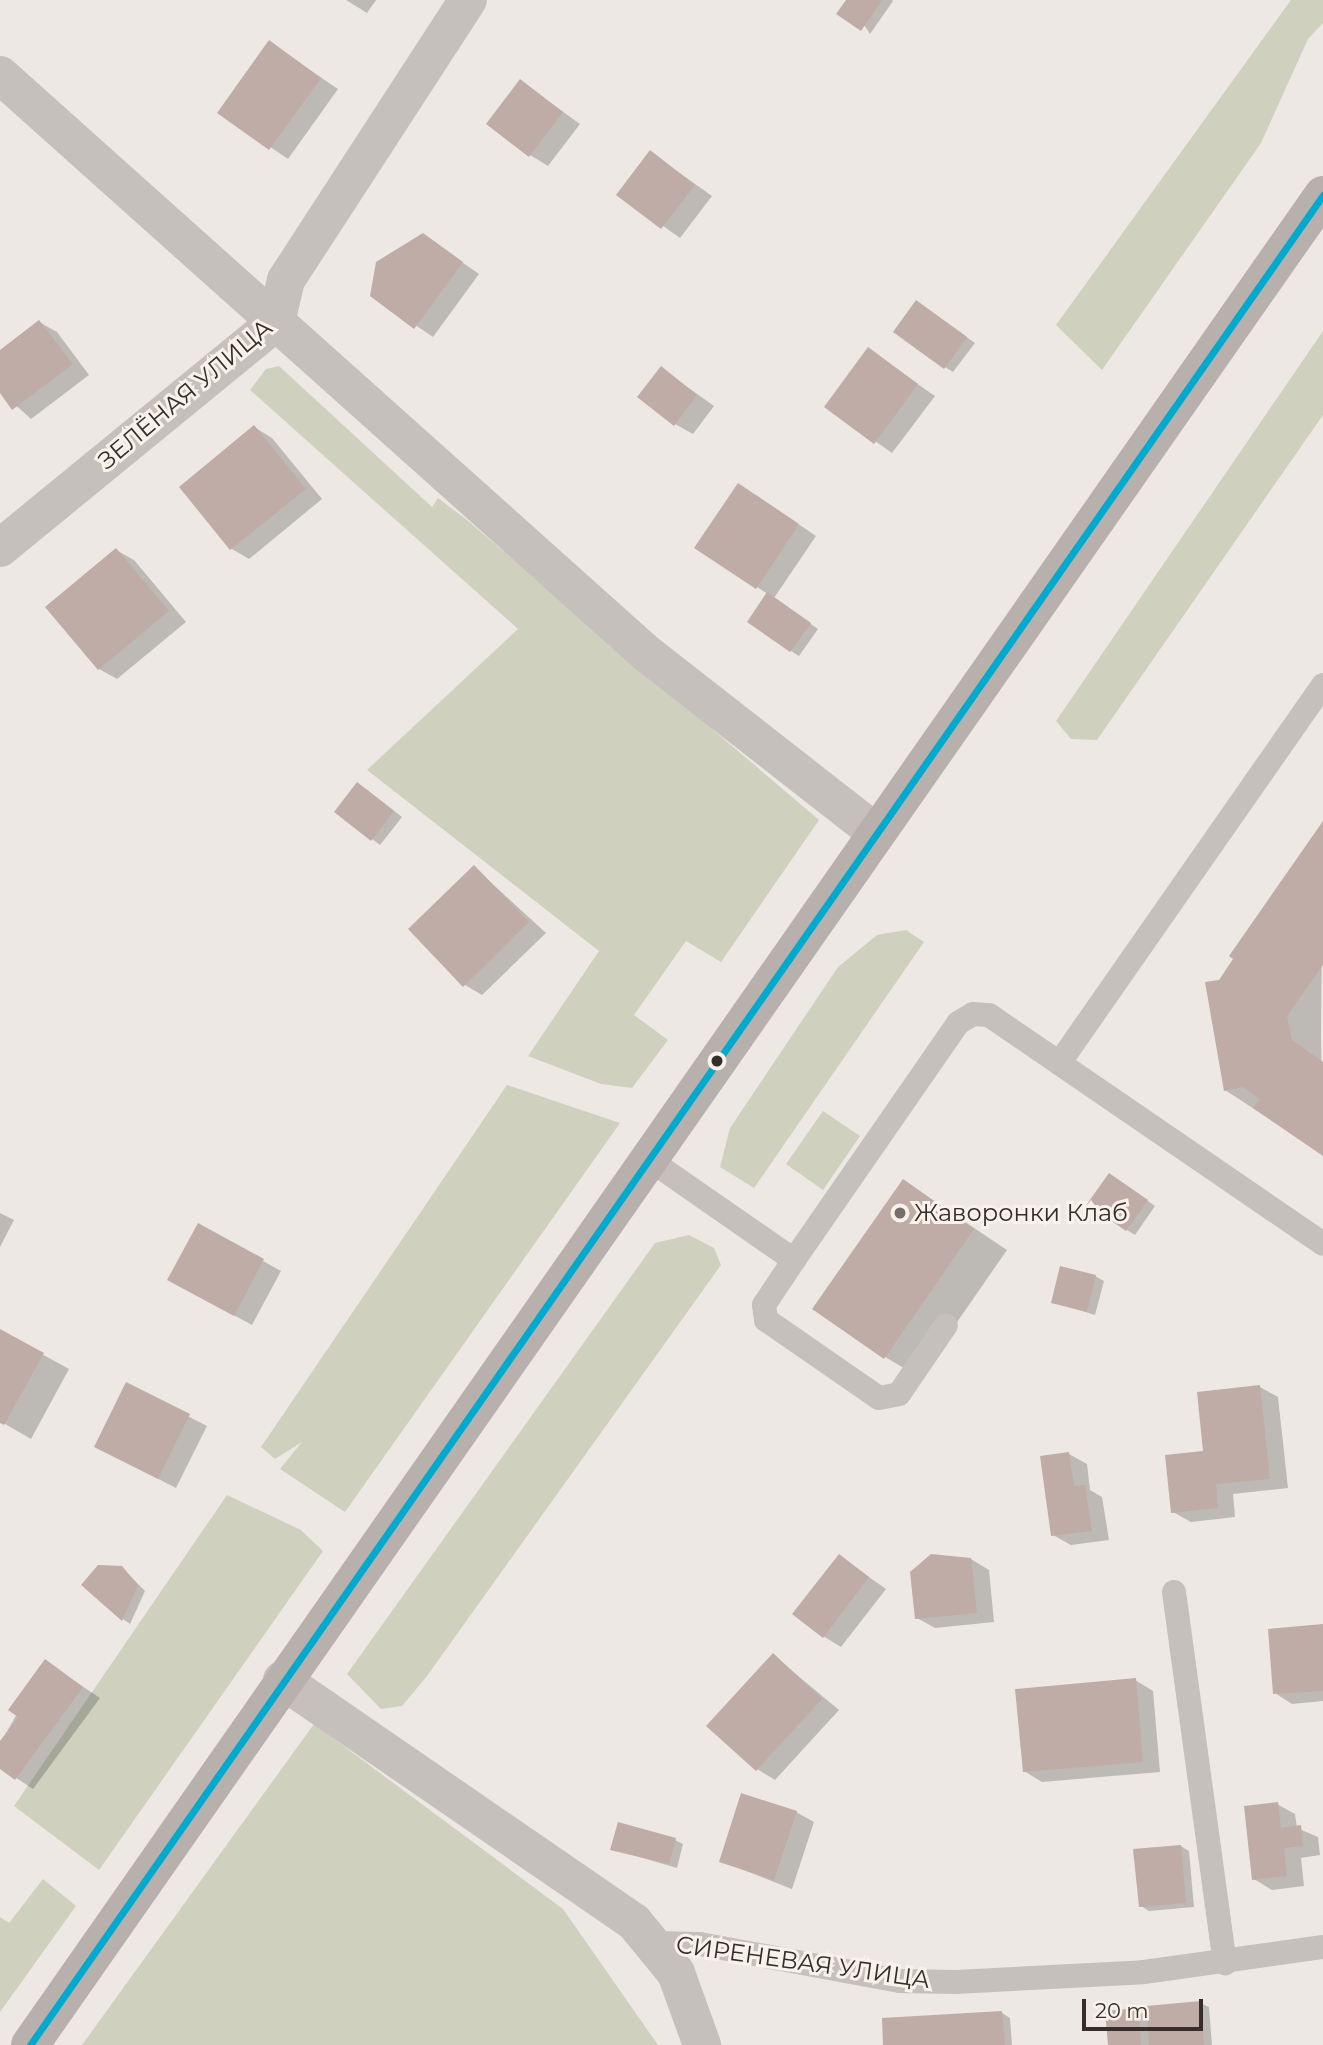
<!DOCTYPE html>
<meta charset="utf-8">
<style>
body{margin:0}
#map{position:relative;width:1323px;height:2045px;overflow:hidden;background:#ede8e3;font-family:Montserrat,sans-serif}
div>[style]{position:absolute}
.green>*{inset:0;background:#cfd1be}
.shadow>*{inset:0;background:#0003}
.building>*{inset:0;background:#bfaca6}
.service>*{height:24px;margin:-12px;padding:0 12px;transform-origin:12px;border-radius:12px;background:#c6c0bc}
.minor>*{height:38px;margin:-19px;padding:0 19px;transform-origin:19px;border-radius:19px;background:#c6c0bc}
.secondary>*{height:38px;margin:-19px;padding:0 19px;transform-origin:19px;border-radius:19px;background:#b7b0ac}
.bus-1>*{height:7px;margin:-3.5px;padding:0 3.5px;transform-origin:3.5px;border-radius:3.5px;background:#00a9ce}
.dots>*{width:19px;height:19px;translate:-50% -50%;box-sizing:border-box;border:4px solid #f9f2eb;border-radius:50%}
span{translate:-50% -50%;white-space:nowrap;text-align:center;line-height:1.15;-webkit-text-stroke:6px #f9f2eb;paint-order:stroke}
.street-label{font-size:24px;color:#372d2a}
.poi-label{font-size:24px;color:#372d2a}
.left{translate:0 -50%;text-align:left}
.scale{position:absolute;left:1082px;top:1999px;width:121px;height:32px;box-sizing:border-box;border:4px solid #372d2a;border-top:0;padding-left:9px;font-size:21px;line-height:24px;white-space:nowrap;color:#372d2a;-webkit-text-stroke:5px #f9f2eb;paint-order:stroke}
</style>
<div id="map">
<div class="green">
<i style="clip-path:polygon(1291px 0,1323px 0,1323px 23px,1308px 39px,1261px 143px,1102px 370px,1056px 325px)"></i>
<i style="clip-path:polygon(1323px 331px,1323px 415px,1097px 740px,1071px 739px,1056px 721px)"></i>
<i style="clip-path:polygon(279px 366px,432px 507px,438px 498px,467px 520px,819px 820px,721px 962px,686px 941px,634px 1015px,668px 1040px,632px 1088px,601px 1084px,528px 1056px,599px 951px,367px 770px,518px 629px,250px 390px,266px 369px)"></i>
<i style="clip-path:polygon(906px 930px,924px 942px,754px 1188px,720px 1167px,730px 1128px,838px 967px,877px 935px)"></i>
<i style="clip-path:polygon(507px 1085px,620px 1123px,345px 1512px,280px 1469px,302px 1442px,275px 1459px,261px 1447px)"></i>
<i style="clip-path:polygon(823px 1111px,860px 1136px,823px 1190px,786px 1164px)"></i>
<i style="clip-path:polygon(689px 1235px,714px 1248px,721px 1265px,427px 1676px,402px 1706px,381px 1709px,347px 1674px,655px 1243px)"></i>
<i style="clip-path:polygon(227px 1495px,301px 1530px,323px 1551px,99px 1870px,14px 1806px)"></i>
<i style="clip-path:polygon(314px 1724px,563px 1909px,658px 2045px,82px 2045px)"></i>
<i style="clip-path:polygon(43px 1879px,76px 1906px,0 2012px,0 1917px,9px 1923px)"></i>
</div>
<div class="shadow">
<i style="clip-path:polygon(346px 0,376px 0,367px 13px)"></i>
<i style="clip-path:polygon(848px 0,892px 0,893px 1px,870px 34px)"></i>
<i style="clip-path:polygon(270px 43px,338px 89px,288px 159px,220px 113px)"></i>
<i style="clip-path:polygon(520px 81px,580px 124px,548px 166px,530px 155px)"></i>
<i style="clip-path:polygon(650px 152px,712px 196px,680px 238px,618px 194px)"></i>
<i style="clip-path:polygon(423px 235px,479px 274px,433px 337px,371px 295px)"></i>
<i style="clip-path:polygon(924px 307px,975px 343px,953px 372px,945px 367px)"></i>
<i style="clip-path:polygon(39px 322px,57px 332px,89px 375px,31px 419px,0 391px,0 352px)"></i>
<i style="clip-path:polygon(868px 350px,935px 396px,892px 453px,827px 407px)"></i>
<i style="clip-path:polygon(662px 369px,714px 406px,693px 434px,675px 424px)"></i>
<i style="clip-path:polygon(254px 427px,272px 438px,322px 499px,249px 559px,232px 549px,181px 487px)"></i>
<i style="clip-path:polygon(756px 495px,816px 536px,774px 598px,818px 629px,799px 656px,791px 651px,768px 594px,757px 587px)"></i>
<i style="clip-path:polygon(116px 550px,134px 560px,186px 622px,117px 679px,99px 669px)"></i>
<i style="clip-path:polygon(366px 789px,402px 817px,380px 845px,337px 812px)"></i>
<i style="clip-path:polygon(1323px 824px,1321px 1036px,1323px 1154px,1225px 1090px,1220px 982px)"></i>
<i style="clip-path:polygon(474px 867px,546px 933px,482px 995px,465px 985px)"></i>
<i style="clip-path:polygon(1118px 1180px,1155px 1206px,1135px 1235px,1127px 1230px)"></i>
<i style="clip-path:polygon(904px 1181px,1007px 1250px,919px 1377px,885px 1357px)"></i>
<i style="clip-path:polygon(0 1213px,14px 1220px,0 1247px)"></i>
<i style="clip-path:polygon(263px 1261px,281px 1271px,252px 1325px,187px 1290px)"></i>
<i style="clip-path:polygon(1095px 1276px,1104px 1281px,1095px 1315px,1053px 1302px)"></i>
<i style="clip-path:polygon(0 1331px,69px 1369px,31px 1439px,0 1421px)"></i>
<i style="clip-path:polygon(127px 1385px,207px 1426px,176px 1488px,114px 1456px)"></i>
<i style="clip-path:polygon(1260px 1387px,1278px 1397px,1288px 1488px,1233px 1494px,1235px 1517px,1191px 1522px,1173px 1512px,1205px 1452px)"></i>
<i style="clip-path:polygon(1069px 1454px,1087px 1464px,1090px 1490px,1102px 1497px,1109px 1540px,1071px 1545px,1053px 1535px)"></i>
<i style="clip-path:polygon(839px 1556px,886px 1589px,841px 1647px,823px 1636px)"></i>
<i style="clip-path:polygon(971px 1559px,989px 1570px,994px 1622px,935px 1628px,917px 1618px)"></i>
<i style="clip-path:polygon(122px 1568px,145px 1591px,130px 1624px,123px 1619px)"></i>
<i style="clip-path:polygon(1323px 1626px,1323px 1701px,1292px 1704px,1275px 1693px)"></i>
<i style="clip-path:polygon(773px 1655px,839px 1710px,775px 1780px,757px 1769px)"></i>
<i style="clip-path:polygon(46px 1662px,100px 1698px,33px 1789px,0 1767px,0 1744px)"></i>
<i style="clip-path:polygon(1135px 1680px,1153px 1691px,1160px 1772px,1042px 1782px,1024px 1771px)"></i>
<i style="clip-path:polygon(1277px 1804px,1295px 1814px,1297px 1828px,1318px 1837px,1320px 1855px,1301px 1858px,1304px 1886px,1272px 1890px,1254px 1879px)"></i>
<i style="clip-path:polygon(796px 1812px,814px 1822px,792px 1889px,721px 1861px)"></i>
<i style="clip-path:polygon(675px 1840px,683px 1844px,677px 1868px,612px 1849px)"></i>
<i style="clip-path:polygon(1181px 1846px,1189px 1851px,1194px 1907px,1149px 1911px,1141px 1906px)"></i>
<i style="clip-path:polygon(1200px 2003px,1209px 2007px,1212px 2045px,1109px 2045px,1137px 2010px,1148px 2016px)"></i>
<i style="clip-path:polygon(1002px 2013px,1010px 2018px,1012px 2045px,888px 2045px)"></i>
</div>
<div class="building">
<i style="clip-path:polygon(846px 0,882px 0,861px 31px,836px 14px)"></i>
<i style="clip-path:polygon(269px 40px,321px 78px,269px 150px,217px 113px)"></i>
<i style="clip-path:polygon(520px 79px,563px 112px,529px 157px,486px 124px)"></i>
<i style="clip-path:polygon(650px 150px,695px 185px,661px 229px,616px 195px)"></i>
<i style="clip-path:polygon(423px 233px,463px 262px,414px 329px,370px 296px,376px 262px)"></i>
<i style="clip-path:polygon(916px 300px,967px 337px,944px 369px,893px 332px)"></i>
<i style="clip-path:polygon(39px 320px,73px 364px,12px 410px,0 393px,0 350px)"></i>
<i style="clip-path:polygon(868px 347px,918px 384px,874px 444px,824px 407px)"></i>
<i style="clip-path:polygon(661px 366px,697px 395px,674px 426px,637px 397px)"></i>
<i style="clip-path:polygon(254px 425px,306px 489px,230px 550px,179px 487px)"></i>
<i style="clip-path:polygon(738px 483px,799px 524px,756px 589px,694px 548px)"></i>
<i style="clip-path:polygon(116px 548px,169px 611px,98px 670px,45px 607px)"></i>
<i style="clip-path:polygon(767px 592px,811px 623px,790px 652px,747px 622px)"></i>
<i style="clip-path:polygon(357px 782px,394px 811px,371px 841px,334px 812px)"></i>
<i style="clip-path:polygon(1323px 821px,1323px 965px,1287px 1016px,1292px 1040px,1323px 1062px,1323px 1156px,1253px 1108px,1260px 1099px,1243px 1087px,1224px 1091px,1205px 982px,1219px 980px,1233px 959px,1229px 956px)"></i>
<i style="clip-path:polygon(474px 865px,529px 922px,463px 987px,408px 929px)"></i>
<i style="clip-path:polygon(1109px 1173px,1148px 1200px,1126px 1231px,1087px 1204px)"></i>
<i style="clip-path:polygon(903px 1179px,974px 1229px,884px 1359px,812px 1309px)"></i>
<i style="clip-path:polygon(198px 1223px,264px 1259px,234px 1316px,167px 1280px)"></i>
<i style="clip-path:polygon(1060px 1266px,1096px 1275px,1087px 1312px,1051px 1303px)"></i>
<i style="clip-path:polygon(0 1329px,44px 1353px,4px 1425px,0 1423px)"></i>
<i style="clip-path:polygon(126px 1382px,190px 1414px,158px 1479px,94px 1447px)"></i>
<i style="clip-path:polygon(1260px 1385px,1270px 1479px,1216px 1484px,1218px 1508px,1171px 1513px,1165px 1455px,1203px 1451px,1197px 1392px)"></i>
<i style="clip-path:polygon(1069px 1452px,1074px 1486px,1085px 1485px,1092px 1531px,1051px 1536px,1040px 1456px)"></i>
<i style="clip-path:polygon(839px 1554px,869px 1577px,823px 1638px,792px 1614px)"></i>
<i style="clip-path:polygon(931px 1554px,971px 1558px,977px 1613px,915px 1619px,910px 1572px)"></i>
<i style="clip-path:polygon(98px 1565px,122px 1566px,138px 1585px,122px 1621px,81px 1585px)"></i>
<i style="clip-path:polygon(1323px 1624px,1323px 1691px,1273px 1694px,1268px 1629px)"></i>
<i style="clip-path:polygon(773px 1653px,822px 1699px,756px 1771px,706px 1726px)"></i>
<i style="clip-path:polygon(45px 1659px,83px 1687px,15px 1780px,0 1769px,0 1741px,18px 1717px,8px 1710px)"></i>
<i style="clip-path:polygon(1136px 1678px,1143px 1762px,1023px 1772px,1015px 1689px)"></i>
<i style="clip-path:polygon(741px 1793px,797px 1811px,774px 1880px,719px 1862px)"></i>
<i style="clip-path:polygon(1278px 1802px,1281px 1828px,1301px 1825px,1303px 1846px,1284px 1848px,1287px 1876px,1252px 1880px,1244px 1806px)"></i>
<i style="clip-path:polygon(618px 1822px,676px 1838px,669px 1864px,610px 1850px)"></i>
<i style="clip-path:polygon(1181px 1845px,1186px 1903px,1139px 1907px,1133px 1849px)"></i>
<i style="clip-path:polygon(1201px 2001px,1204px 2045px,1149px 2045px,1146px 2006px)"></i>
<i style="clip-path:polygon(1138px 2008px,1141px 2045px,1108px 2045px,1105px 2011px)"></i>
<i style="clip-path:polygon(1002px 2011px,1005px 2045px,883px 2045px,882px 2018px)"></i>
</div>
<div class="service">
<i style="left:1323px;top:685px;width:461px;rotate:124.9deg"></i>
<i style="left:1059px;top:1063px;width:320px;rotate:34.4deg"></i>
<i style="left:647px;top:1158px;width:179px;rotate:34.8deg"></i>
<i style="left:794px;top:1260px;width:288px;rotate:-55.3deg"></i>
<i style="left:958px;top:1023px;width:17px;rotate:-31deg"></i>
<i style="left:973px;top:1014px;width:16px;rotate:4deg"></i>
<i style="left:989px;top:1015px;width:85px;rotate:34.4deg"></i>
<i style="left:794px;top:1260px;width:54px;rotate:123.7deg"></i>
<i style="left:764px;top:1305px;width:15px;rotate:82deg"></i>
<i style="left:766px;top:1320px;width:137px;rotate:34.6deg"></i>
<i style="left:879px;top:1398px;width:20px;rotate:-11deg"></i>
<i style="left:899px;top:1394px;width:83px;rotate:-55.7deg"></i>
<i style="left:1174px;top:1592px;width:375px;rotate:82.2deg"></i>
<i style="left:654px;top:1943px;width:46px;rotate:1.2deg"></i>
<i style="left:700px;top:1944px;width:203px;rotate:10.5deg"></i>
<i style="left:900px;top:1981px;width:56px;rotate:1deg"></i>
<i style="left:956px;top:1982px;width:188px;rotate:-3deg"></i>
<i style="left:1144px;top:1972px;width:181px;rotate:-8deg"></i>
</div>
<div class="minor">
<i style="left:0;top:75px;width:867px;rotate:41.82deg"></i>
<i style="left:646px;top:653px;width:292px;rotate:38deg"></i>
<i style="left:0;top:548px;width:357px;rotate:-39.3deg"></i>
<i style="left:276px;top:322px;width:43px;rotate:-76.6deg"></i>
<i style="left:286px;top:280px;width:334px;rotate:-57deg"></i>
<i style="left:282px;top:1680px;width:427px;rotate:34.5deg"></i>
<i style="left:634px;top:1922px;width:66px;rotate:50.5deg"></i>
<i style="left:676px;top:1973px;width:77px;rotate:70.1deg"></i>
</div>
<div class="secondary">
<i style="left:30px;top:2045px;width:2257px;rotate:-55.05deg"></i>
</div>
<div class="bus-1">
<i style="left:30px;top:2045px;width:2257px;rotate:-55.05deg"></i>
</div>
<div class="dots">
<i style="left:717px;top:1061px;background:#372d2a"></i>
<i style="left:900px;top:1213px;background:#776e6b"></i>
</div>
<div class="street-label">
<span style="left:185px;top:394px;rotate:-40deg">ЗЕЛЁНАЯ УЛИЦА</span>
<span style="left:803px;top:1962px;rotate:8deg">СИРЕНЕВАЯ УЛИЦА</span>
</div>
<div class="poi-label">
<span class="left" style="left:914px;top:1213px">Жаворонки Клаб</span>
</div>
<div class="scale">20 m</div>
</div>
